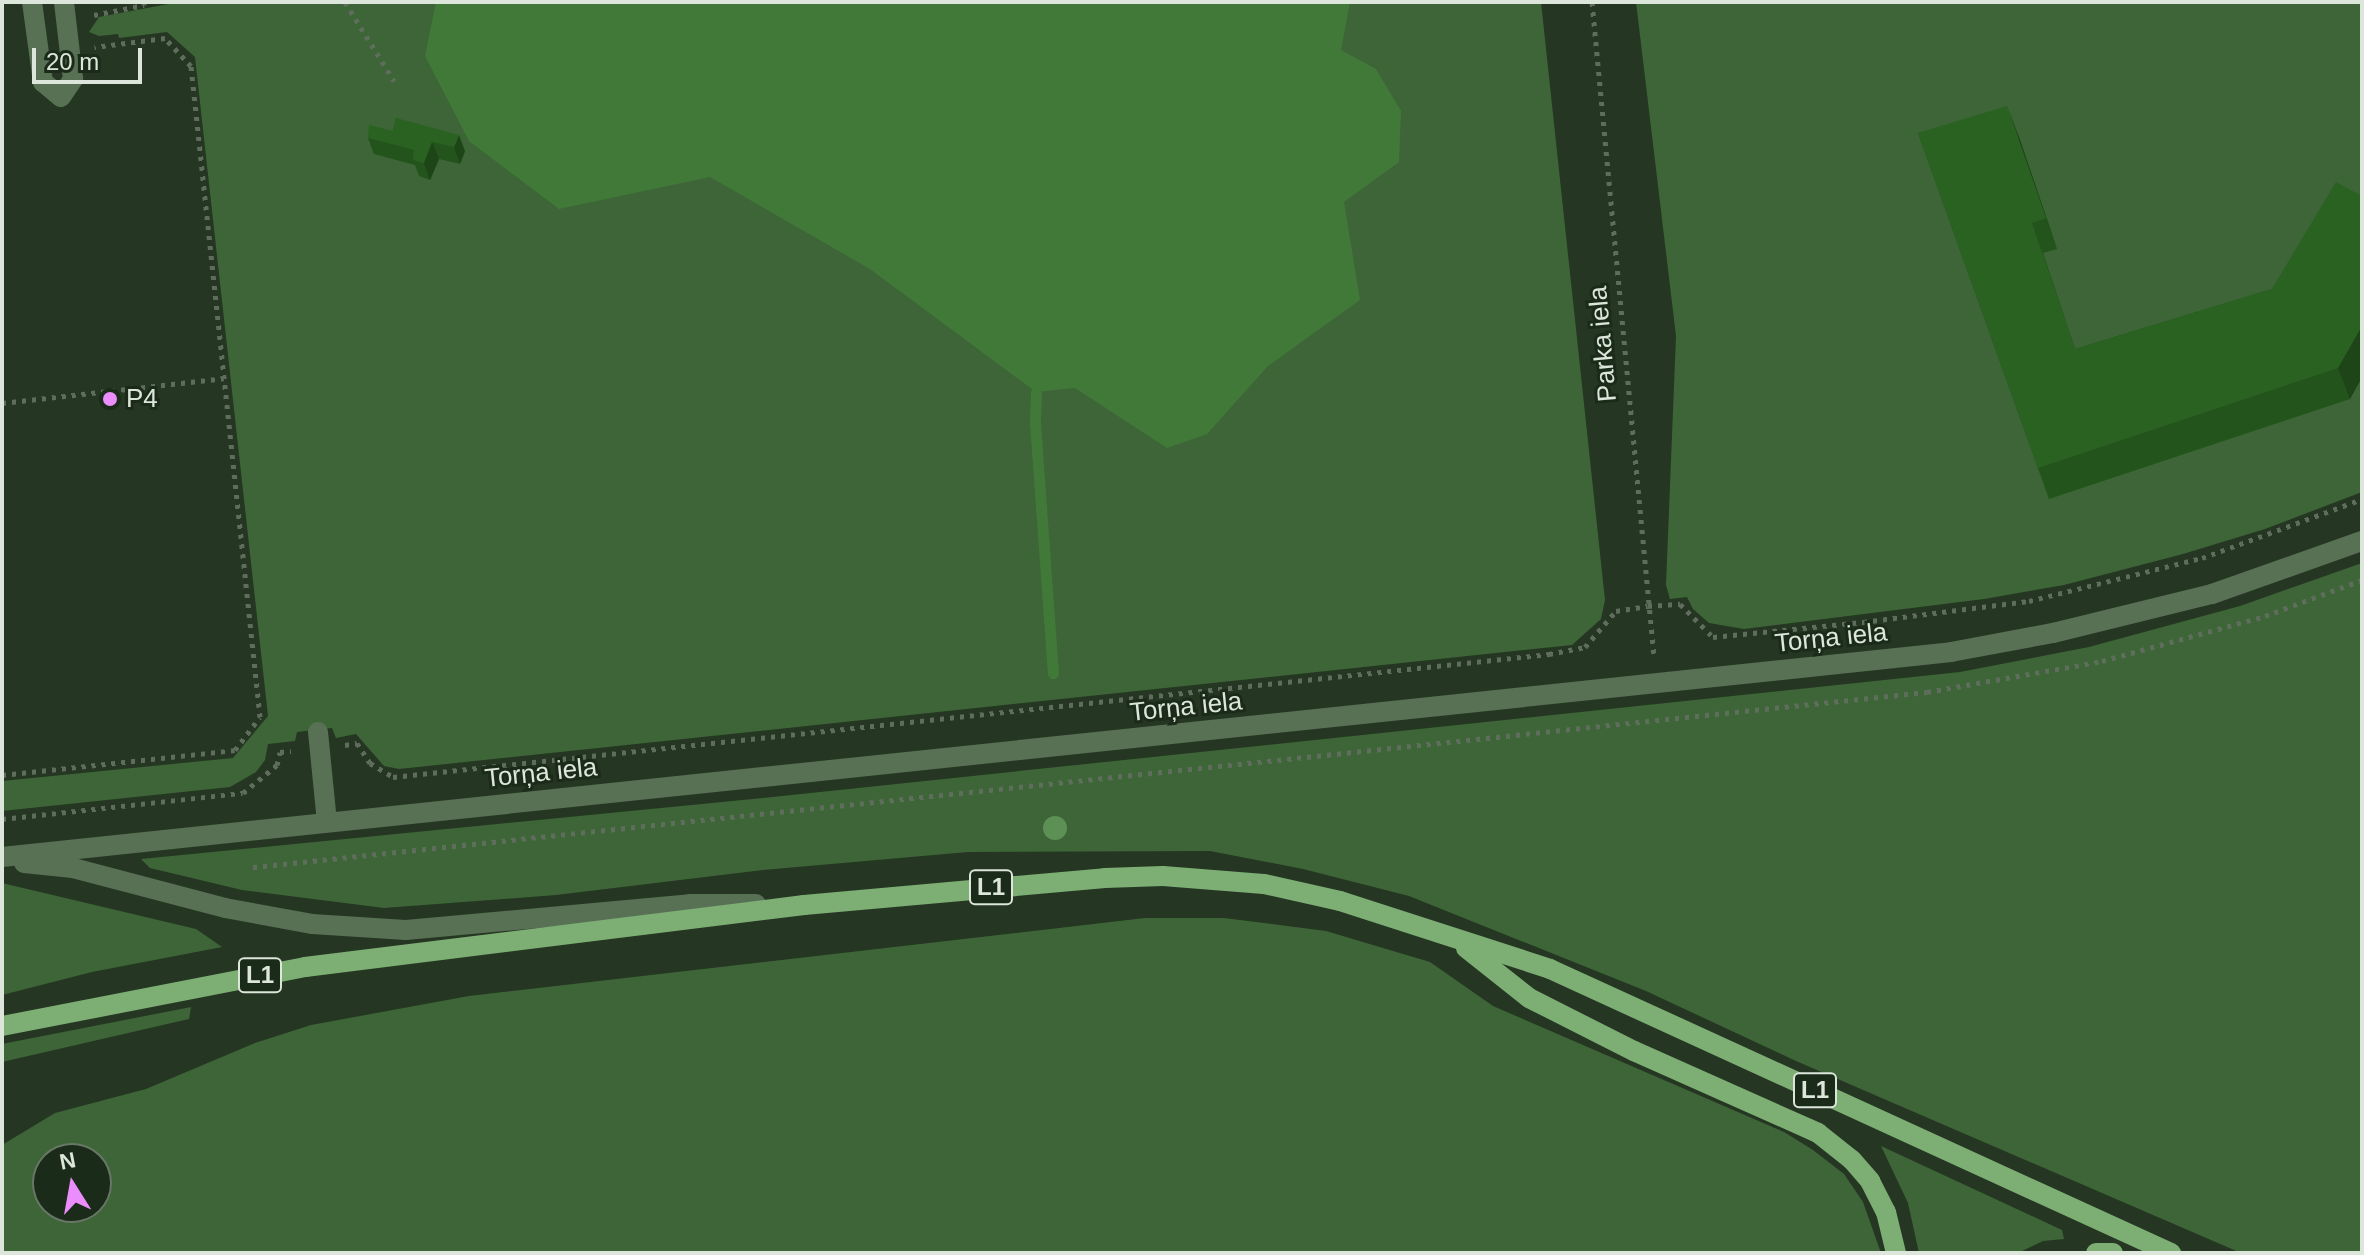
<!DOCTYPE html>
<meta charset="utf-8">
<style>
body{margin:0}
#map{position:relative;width:2364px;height:1255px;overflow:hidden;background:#253622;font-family:Arial,sans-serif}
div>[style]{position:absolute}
.green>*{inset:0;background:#3d6537}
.water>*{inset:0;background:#417a38}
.stream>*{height:11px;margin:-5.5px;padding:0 5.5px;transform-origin:5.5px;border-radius:5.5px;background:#417a38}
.path>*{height:5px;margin-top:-2.5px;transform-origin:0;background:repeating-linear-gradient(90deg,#5f6e5c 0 4px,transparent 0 10px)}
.minor>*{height:20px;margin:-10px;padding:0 10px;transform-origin:10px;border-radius:10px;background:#587054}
.major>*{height:20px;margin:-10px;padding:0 10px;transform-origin:10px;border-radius:10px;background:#7daf75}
.trees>*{width:24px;height:24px;margin:-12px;border-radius:50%;background:#5d9055}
.wall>*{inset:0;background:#23541c}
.shaded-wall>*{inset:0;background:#1d4517}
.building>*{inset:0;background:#296221}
.dots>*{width:22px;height:22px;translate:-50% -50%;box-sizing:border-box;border:4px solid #1b2b19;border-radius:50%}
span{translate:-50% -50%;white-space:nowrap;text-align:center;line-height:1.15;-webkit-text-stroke:6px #1b2b19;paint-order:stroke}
.shield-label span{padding:2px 6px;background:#1b2b19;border:2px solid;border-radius:6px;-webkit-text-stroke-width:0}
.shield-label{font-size:24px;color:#dce6da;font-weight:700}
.street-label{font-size:26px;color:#dce6da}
.poi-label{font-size:26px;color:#dce6da}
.left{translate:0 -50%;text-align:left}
.frame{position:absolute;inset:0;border:4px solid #dce6da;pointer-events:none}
.north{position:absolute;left:32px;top:1143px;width:80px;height:80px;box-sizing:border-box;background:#1b2b19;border:2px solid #687666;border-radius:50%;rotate:349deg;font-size:22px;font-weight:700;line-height:32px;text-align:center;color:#dce6da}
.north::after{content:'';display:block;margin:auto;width:28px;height:36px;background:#eb8dfc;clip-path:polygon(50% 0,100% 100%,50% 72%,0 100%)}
.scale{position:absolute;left:32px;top:48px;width:110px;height:36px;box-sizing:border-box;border:4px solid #dce6da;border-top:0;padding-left:10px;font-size:24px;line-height:28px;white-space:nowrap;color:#dce6da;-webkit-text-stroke:6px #1b2b19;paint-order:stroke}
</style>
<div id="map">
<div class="green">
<i style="clip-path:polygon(179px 2px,1541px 2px,1605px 600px,1601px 619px,1572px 645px,399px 769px,384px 766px,356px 734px,336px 738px,332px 728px,297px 732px,295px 741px,268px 744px,265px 760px,256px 772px,230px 787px,2px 811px,2px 781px,233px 758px,268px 716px,195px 57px,167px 32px,119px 38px,118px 34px,99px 36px,89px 32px,99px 17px)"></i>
<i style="clip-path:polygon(1636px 2px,2362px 2px,2362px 492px,2265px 529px,2183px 554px,2064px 585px,1984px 599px,1744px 629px,1709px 623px,1693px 609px,1687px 597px,1670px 599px,1666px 585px,1676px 336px)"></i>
<i style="clip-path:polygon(2362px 563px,2362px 1253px,2241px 1253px,1796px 1061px,1646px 991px,1409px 896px,1303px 869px,1210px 851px,968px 852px,763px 870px,556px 895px,384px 908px,242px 890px,150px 868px,141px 859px,763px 798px,1960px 672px,2089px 647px,2240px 606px)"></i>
<i style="clip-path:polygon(2px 883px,196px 929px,222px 947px,92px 972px,2px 995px)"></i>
<i style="clip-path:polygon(evenodd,1145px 918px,1224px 918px,1326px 931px,1430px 962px,1493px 1006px,1784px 1132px,1813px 1150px,1844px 1174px,1863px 1202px,1881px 1253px,2px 1253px,2px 1145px,55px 1113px,146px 1089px,255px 1043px,311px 1025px,469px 996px,1145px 918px,96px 1159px,96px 1207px,48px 1207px,48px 1159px,96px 1159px)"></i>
<i style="clip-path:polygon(191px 1007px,189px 1019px,2px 1062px,2px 1044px)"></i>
<i style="clip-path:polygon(1881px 1146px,2062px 1230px,2064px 1239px,2043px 1241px,2018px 1253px,1919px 1253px,1908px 1203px)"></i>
</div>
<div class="water">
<i style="clip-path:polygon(436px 2px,1350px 2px,1341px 50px,1376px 69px,1401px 111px,1399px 162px,1344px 202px,1360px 300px,1268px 366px,1207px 434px,1167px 448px,1075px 388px,1036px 392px,870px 269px,710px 177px,559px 209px,469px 141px,425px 56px)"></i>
</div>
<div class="stream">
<i style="left:1036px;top:392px;width:31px;rotate:92deg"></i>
<i style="left:1035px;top:423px;width:251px;rotate:85.9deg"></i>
</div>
<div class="path">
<i style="left:345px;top:2px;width:93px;rotate:58.2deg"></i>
<i style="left:1592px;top:2px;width:658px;rotate:84.59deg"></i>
<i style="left:94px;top:15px;width:51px;rotate:-11.3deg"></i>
<i style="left:144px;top:5px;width:3px;rotate:-90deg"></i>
<i style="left:2px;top:403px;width:223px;rotate:-6.4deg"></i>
<i style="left:345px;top:745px;width:12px;rotate:-9deg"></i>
<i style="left:357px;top:743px;width:24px;rotate:57deg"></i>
<i style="left:370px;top:763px;width:27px;rotate:31deg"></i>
<i style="left:393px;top:777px;width:1163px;rotate:-6.07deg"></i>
<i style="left:1549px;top:654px;width:37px;rotate:-11deg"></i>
<i style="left:1585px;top:647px;width:48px;rotate:-49.3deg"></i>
<i style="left:1616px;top:611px;width:32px;rotate:-9deg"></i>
<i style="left:1648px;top:606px;width:32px;rotate:-4deg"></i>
<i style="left:1680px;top:604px;width:47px;rotate:45deg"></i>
<i style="left:1713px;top:637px;width:151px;rotate:-5.7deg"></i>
<i style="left:1863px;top:622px;width:167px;rotate:-7.2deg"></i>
<i style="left:2029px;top:601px;width:178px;rotate:-14deg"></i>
<i style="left:2202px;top:558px;width:171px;rotate:-20.2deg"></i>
<i style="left:2px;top:775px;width:234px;rotate:-6.1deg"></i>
<i style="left:235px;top:750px;width:41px;rotate:-52.9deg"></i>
<i style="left:260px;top:717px;width:655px;rotate:-96.05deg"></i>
<i style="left:191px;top:66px;width:38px;rotate:-133deg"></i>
<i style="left:165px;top:38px;width:71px;rotate:172.7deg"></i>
<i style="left:2px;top:819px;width:242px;rotate:-6.2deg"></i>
<i style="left:243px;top:793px;width:44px;rotate:-39.5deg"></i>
<i style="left:277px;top:765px;width:13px;rotate:-77deg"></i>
<i style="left:280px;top:752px;width:11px;rotate:-5deg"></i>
<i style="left:253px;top:867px;width:1683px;rotate:-5.97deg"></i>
<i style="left:1927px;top:692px;width:178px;rotate:-10deg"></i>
<i style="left:2102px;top:661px;width:169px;rotate:-15.4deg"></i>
<i style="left:2265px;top:616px;width:103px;rotate:-20.4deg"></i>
</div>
<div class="minor">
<i style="left:32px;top:2px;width:81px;rotate:82.2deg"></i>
<i style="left:43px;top:82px;width:23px;rotate:40deg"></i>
<i style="left:61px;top:97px;width:22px;rotate:-56deg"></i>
<i style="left:73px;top:79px;width:78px;rotate:-96.7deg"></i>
<i style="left:318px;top:732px;width:90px;rotate:84.3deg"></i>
<i style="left:2px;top:857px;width:1960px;rotate:-6deg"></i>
<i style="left:1951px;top:652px;width:104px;rotate:-10.6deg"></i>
<i style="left:2053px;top:633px;width:164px;rotate:-13.8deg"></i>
<i style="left:2212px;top:594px;width:159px;rotate:-19.5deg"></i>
<i style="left:24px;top:863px;width:49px;rotate:5.8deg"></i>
<i style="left:73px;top:868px;width:157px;rotate:14.7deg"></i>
<i style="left:225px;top:908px;width:88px;rotate:10.4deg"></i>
<i style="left:312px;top:924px;width:94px;rotate:3.7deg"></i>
<i style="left:406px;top:930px;width:285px;rotate:-5.2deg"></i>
<i style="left:690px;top:904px;width:66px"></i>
</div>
<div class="major">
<i style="left:1466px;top:948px;width:80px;rotate:38.4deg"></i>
<i style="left:1529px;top:998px;width:118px;rotate:26.8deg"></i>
<i style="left:1634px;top:1051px;width:201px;rotate:24deg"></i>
<i style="left:1818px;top:1133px;width:43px;rotate:38.5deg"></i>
<i style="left:1852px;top:1160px;width:28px;rotate:49deg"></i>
<i style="left:1870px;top:1181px;width:35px;rotate:63deg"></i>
<i style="left:1886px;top:1212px;width:42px;rotate:76.3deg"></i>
<i style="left:2px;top:1026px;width:309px;rotate:-11deg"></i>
<i style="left:305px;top:967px;width:503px;rotate:-7.08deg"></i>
<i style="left:804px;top:905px;width:302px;rotate:-5.1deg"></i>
<i style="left:1105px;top:878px;width:58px;rotate:-2deg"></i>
<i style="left:1163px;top:876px;width:101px;rotate:4.5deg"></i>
<i style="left:1264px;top:884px;width:78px;rotate:12.6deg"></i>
<i style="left:1340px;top:901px;width:221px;rotate:17.9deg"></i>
<i style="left:1550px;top:969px;width:683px;rotate:24.58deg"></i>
<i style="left:2096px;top:1253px;width:17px"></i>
</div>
<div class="trees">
<i style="left:1055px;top:828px"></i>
</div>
<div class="wall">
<i style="clip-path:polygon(396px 118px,465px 151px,460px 164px,439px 159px,430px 180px,419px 176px,415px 165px,374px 154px,368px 138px,393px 131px)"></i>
<i style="clip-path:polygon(1918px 133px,2019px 137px,2057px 249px,2043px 253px,2075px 349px,2272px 289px,2362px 196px,2362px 377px,2350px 399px,2049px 499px)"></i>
</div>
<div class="shaded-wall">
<i style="clip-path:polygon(2007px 106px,2019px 137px,2057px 249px,2046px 218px)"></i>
<i style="clip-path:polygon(459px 135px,465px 151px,460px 164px,454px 147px)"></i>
<i style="clip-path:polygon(432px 142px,439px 159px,430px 180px,424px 163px)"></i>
<i style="clip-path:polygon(2362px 326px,2362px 377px,2350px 399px,2338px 368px)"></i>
</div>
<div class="building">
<i style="clip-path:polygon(2007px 106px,2046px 218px,2032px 223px,2075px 349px,2272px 289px,2336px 182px,2362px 196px,2362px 326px,2338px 368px,2038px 468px,1918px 133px)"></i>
<i style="clip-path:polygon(396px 118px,459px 135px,454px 147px,432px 142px,424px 163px,413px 160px,414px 150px,368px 138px,369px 125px,393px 131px)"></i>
</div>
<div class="dots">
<i style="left:110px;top:399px;background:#eb8dfc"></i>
</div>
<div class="shield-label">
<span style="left:991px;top:887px">L1</span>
<span style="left:260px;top:975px">L1</span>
<span style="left:1815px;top:1090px">L1</span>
</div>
<div class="street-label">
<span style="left:1603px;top:344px;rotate:-95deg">Parka iela</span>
<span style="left:1831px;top:638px;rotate:-6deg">Torņa iela</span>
<span style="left:1186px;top:707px;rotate:-6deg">Torņa iela</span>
<span style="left:541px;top:773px;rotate:-6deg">Torņa iela</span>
</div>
<div class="poi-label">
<span class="left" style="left:126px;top:399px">P4</span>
</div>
<div class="frame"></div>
<div class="north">N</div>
<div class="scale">20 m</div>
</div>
